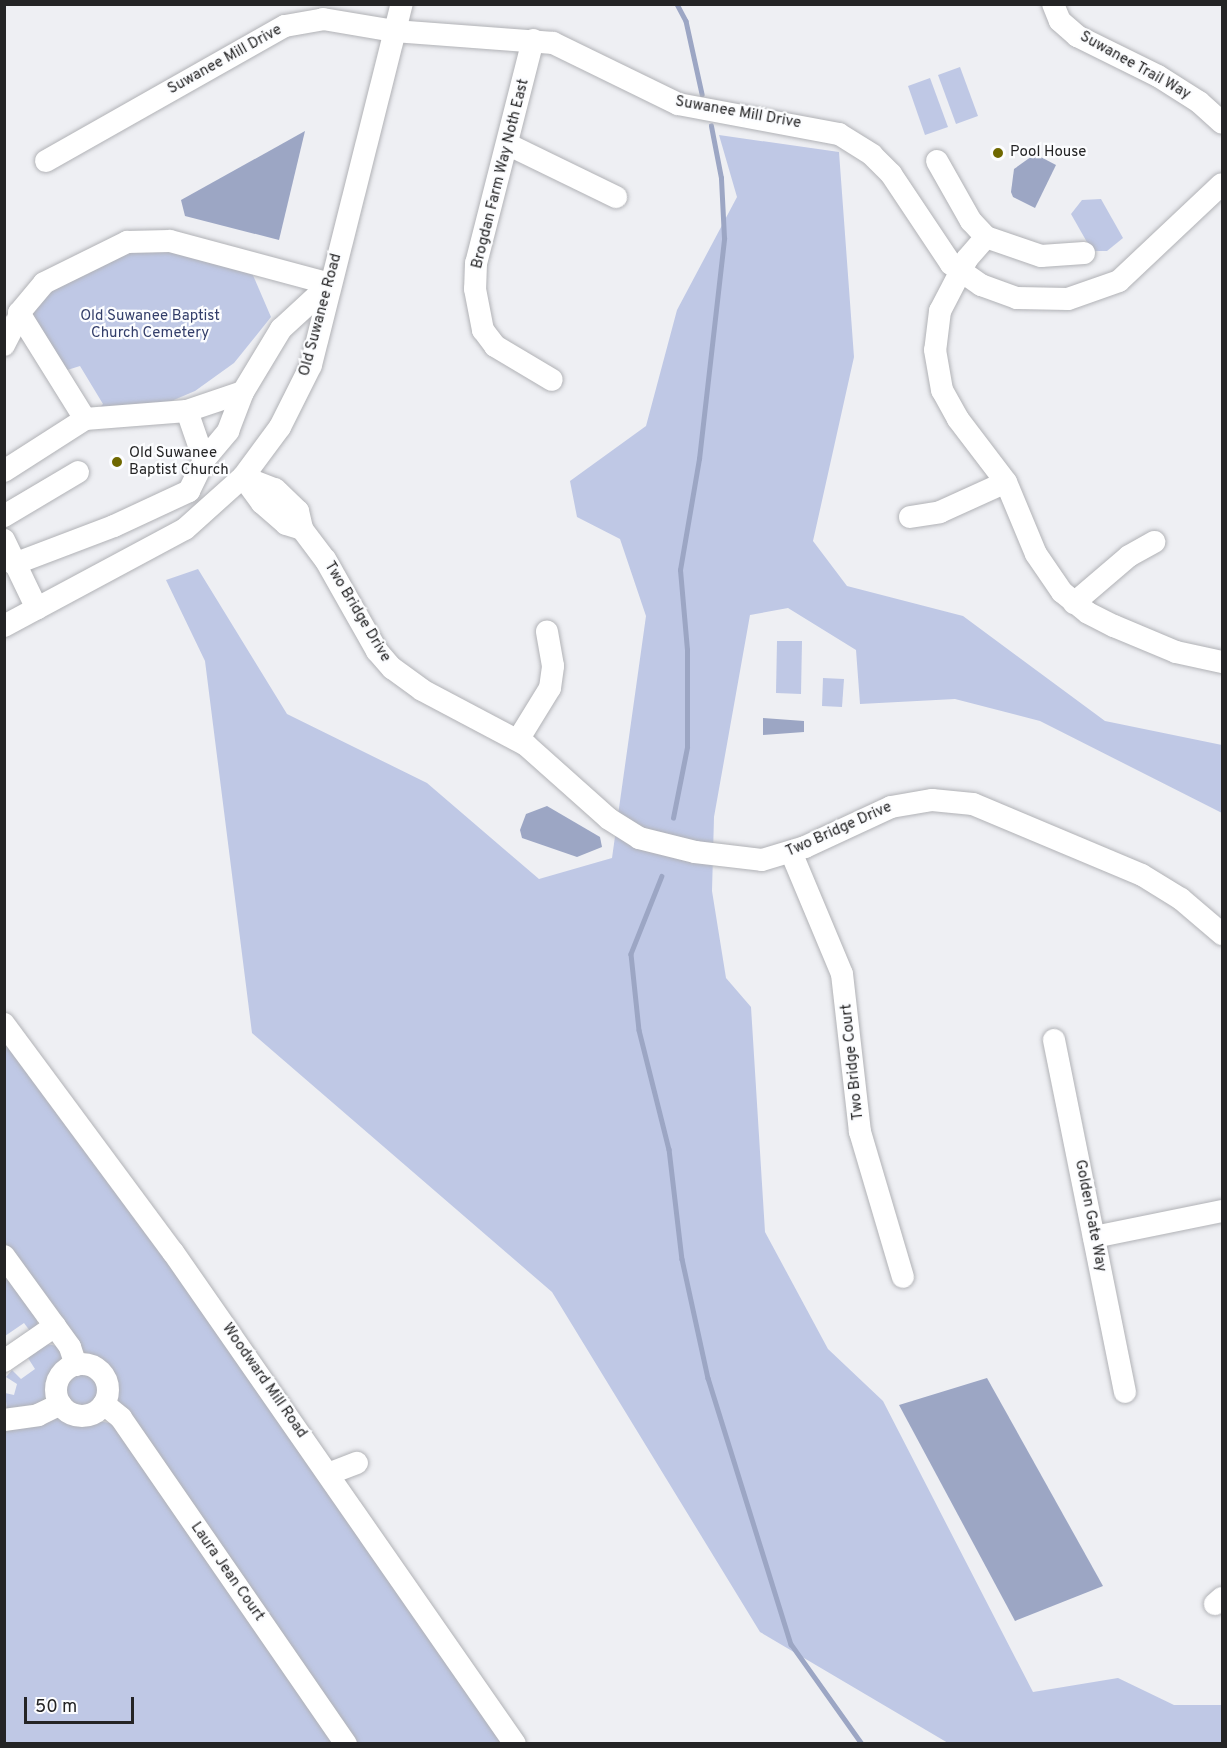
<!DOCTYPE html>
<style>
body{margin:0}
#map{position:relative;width:1227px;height:1748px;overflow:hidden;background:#eeeff3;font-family:Overpass,sans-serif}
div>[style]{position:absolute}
.green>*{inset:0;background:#bfc8e5}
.round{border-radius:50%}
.water>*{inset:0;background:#9ca6c4}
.stream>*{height:4.5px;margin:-2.25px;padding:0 2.25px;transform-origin:2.25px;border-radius:2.25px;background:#9ca6c4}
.roads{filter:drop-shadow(0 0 2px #b1b2b6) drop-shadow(0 0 2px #b1b2b6)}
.minor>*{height:22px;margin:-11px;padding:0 11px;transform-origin:11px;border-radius:11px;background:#fff}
.minor>.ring{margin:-11px;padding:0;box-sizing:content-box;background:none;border:22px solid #fff;border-radius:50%}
.dots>*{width:16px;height:16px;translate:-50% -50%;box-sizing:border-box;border:3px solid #fcfdff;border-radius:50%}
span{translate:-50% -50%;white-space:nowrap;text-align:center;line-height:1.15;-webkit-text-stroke:4.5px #fcfdff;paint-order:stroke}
.street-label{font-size:15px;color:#242425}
.poi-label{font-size:15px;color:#242425}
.left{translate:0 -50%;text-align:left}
.park-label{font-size:15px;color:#333e6a}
.frame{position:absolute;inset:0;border:6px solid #242425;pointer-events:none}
.scale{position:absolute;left:24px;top:1697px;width:110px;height:27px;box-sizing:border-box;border:3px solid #242425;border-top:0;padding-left:8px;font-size:18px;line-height:21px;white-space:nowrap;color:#242425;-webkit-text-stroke:4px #fcfdff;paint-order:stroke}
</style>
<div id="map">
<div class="green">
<i style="clip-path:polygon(960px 67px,978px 116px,956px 124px,938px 75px)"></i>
<i style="clip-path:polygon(930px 78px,948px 127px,925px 135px,908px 86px)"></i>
<i style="clip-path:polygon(719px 135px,839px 152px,854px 357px,813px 541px,847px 586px,963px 616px,1105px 721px,1222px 745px,1222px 813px,1040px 721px,955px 699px,860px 704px,856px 650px,788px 608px,750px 615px,714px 817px,712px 891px,726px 978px,751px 1007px,765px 1232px,828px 1349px,883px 1401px,1033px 1692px,1118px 1678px,1174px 1705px,1222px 1705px,1222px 1743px,948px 1743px,760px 1632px,552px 1292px,252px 1033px,205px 661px,166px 580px,198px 569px,287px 714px,427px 783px,539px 879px,612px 858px,646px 616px,620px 539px,577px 517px,570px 481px,646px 426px,677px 310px,737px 197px)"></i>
<i style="clip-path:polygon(1101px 199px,1123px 238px,1107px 251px,1092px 251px,1071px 214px,1082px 200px)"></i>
<i style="clip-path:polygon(138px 245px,249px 266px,271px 317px,234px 363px,195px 391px,155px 408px,94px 413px,103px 404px,80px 366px,64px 371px,27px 317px,34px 301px)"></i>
<i style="clip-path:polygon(777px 641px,802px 641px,801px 694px,776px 693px)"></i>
<i style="clip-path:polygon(823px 678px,844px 679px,842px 707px,822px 706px)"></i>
<i style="clip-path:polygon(4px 1037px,56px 1101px,507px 1743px,355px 1743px,118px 1402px,110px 1372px,86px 1355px,5px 1243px)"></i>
<i style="clip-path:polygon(4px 1271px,37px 1318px,37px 1326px,30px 1331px,24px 1323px,5px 1336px)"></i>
<i style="clip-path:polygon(47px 1344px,57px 1346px,63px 1359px,47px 1400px,39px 1405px,7px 1410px,5px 1393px,14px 1395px,17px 1384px,6px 1377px,12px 1370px,21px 1379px,35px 1369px,28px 1358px)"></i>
<i class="round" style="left:63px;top:1370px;width:40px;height:40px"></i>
<i style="clip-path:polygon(59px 1416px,111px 1423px,334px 1743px,5px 1743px,4px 1430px)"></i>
</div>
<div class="water">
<i style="clip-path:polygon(305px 131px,279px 240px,185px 216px,181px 200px)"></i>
<i style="clip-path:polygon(1035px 154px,1056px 165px,1035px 208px,1013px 197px,1011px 192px,1014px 169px)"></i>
<i style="clip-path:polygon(763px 718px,804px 721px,804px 732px,763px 735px)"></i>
<i style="clip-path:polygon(547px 806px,600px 837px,602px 847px,577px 857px,522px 838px,520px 830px,526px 814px)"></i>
<i style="clip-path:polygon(987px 1378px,1103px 1586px,1015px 1621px,899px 1405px)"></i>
</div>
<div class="stream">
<i style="left:677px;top:4px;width:19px;rotate:62deg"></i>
<i style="left:686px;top:21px;width:75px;rotate:77.6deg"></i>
<i style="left:673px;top:818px;width:72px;rotate:-78.8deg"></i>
<i style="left:687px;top:747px;width:97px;rotate:-90deg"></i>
<i style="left:687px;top:650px;width:80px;rotate:-95deg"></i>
<i style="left:680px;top:570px;width:113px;rotate:-80.3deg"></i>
<i style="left:699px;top:459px;width:222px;rotate:-83.5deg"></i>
<i style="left:724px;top:238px;width:60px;rotate:-92.9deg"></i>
<i style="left:721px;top:178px;width:53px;rotate:-100.9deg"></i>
<i style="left:662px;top:876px;width:84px;rotate:111.7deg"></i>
<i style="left:631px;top:954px;width:76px;rotate:84deg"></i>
<i style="left:639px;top:1030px;width:123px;rotate:75.9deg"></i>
<i style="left:669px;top:1149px;width:111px;rotate:83.3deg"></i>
<i style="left:682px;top:1259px;width:122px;rotate:77.7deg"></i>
<i style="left:708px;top:1378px;width:279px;rotate:72.7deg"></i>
<i style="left:791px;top:1644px;width:123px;rotate:54.6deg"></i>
</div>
<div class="roads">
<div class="minor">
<i style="left:1053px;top:4px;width:18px;rotate:68deg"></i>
<i style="left:1060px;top:21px;width:23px;rotate:41deg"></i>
<i style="left:1077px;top:36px;width:90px;rotate:26.3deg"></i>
<i style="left:1158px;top:76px;width:49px;rotate:32.4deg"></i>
<i style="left:1199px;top:102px;width:31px;rotate:42deg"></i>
<i style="left:533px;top:40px;width:230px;rotate:104.3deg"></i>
<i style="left:476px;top:263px;width:26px;rotate:92deg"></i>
<i style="left:475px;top:289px;width:42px;rotate:79deg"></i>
<i style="left:483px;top:330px;width:20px;rotate:53deg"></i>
<i style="left:495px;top:346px;width:66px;rotate:30.8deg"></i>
<i style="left:509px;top:145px;width:119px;rotate:25.9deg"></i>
<i style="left:46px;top:161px;width:274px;rotate:-29.5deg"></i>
<i style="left:285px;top:26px;width:39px;rotate:-10deg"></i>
<i style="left:323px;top:19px;width:73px;rotate:9.5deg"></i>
<i style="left:395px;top:31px;width:158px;rotate:4.3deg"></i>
<i style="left:553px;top:43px;width:139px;rotate:26deg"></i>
<i style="left:678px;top:104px;width:164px;rotate:10.6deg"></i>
<i style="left:839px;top:134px;width:39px;rotate:32deg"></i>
<i style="left:872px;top:155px;width:27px;rotate:45deg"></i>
<i style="left:891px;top:174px;width:108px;rotate:56.3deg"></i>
<i style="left:951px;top:264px;width:37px;rotate:35deg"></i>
<i style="left:981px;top:285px;width:38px;rotate:20deg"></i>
<i style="left:1017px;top:298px;width:51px;rotate:1.1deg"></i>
<i style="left:1068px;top:299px;width:54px;rotate:-19.4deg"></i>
<i style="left:1119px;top:281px;width:141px;rotate:-43.3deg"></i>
<i style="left:937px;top:161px;width:69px;rotate:60.5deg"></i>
<i style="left:971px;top:221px;width:22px;rotate:47deg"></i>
<i style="left:1084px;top:253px;width:43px;rotate:176deg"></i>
<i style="left:1041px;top:256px;width:58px;rotate:-160.9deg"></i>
<i style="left:986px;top:237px;width:29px;rotate:131deg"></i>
<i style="left:967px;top:259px;width:59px;rotate:117.4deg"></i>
<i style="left:940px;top:311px;width:39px;rotate:97deg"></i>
<i style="left:935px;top:350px;width:41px;rotate:80.1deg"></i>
<i style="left:942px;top:390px;width:33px;rotate:61deg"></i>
<i style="left:958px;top:419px;width:79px;rotate:52.7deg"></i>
<i style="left:1006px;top:482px;width:78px;rotate:67.4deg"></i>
<i style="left:1036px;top:554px;width:46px;rotate:55.6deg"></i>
<i style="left:1062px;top:592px;width:33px;rotate:39deg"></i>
<i style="left:1088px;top:613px;width:29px;rotate:27deg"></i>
<i style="left:1114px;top:626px;width:67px;rotate:22.8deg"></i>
<i style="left:1176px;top:652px;width:47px;rotate:12.3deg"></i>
<i style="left:4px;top:345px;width:25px;rotate:-63deg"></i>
<i style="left:243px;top:392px;width:59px;rotate:161.3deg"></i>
<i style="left:187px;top:411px;width:52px;rotate:70.9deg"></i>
<i style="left:204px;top:460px;width:38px;rotate:-50deg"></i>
<i style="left:228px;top:431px;width:42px;rotate:-69deg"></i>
<i style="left:243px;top:392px;width:74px;rotate:-58.9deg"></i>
<i style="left:281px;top:329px;width:67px;rotate:-42.6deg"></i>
<i style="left:85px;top:419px;width:102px;rotate:-4.5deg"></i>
<i style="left:4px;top:471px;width:96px;rotate:-32.7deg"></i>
<i style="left:85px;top:419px;width:125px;rotate:-121.9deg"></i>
<i style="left:19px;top:313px;width:39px;rotate:-50deg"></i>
<i style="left:44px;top:283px;width:93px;rotate:-26.3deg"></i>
<i style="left:127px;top:242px;width:43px;rotate:-1.3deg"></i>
<i style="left:170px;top:241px;width:166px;rotate:15deg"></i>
<i style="left:243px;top:477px;width:34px;rotate:21deg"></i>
<i style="left:275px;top:489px;width:32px;rotate:44deg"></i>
<i style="left:298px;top:511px;width:18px;rotate:77deg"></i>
<i style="left:302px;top:529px;width:38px;rotate:53deg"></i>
<i style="left:325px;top:559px;width:106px;rotate:60.5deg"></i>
<i style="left:377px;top:651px;width:23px;rotate:49deg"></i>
<i style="left:392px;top:668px;width:37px;rotate:36deg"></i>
<i style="left:422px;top:690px;width:118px;rotate:27.9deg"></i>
<i style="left:526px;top:745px;width:111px;rotate:41.7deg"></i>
<i style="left:609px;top:819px;width:36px;rotate:32deg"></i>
<i style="left:639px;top:838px;width:58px;rotate:14deg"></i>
<i style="left:695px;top:852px;width:67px;rotate:6.8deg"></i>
<i style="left:762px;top:860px;width:45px;rotate:-16.8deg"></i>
<i style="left:805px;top:847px;width:95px;rotate:-24.9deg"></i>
<i style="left:891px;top:807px;width:42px;rotate:-9.7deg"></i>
<i style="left:932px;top:800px;width:41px;rotate:5.6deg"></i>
<i style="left:973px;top:804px;width:183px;rotate:22.8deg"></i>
<i style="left:1142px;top:875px;width:46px;rotate:31.6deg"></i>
<i style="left:1181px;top:899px;width:54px;rotate:40.5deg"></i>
<i style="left:243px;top:477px;width:32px;rotate:54deg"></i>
<i style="left:262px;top:503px;width:32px;rotate:41deg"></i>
<i style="left:286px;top:524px;width:17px;rotate:17deg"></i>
<i style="left:4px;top:516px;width:86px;rotate:-30.7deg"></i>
<i style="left:910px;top:517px;width:30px;rotate:-9deg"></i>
<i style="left:940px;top:512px;width:72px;rotate:-24.4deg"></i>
<i style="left:4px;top:540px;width:76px;rotate:64.4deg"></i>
<i style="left:14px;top:564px;width:107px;rotate:-20.8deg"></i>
<i style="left:114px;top:526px;width:83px;rotate:-25deg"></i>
<i style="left:189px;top:491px;width:34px;rotate:-64deg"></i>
<i style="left:1074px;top:603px;width:72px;rotate:-40.5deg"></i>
<i style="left:1129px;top:556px;width:29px;rotate:-29deg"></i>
<i style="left:4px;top:626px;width:205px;rotate:-28.2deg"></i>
<i style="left:185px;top:529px;width:78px;rotate:-41.9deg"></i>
<i style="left:243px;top:477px;width:62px;rotate:-53.5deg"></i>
<i style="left:280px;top:427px;width:69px;rotate:-63.4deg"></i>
<i style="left:311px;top:365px;width:372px;rotate:-75.9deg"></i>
<i style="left:518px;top:740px;width:61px;rotate:-58.4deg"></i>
<i style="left:550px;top:688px;width:22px;rotate:-82deg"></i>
<i style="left:553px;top:666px;width:35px;rotate:-100deg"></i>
<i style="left:791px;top:852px;width:132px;rotate:67.3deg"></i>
<i style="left:842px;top:974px;width:159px;rotate:83.5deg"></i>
<i style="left:860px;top:1132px;width:151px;rotate:73.5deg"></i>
<i style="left:4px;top:1024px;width:284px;rotate:53.5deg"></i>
<i style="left:173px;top:1252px;width:599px;rotate:55.2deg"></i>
<i style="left:1054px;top:1040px;width:359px;rotate:78.6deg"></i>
<i style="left:1094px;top:1237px;width:131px;rotate:-11.5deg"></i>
<i style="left:4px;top:1256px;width:112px;rotate:54deg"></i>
<i style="left:70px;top:1347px;width:19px;rotate:72deg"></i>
<i style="left:4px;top:1361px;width:62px;rotate:-34.5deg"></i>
<i class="ring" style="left:56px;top:1364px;width:30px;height:30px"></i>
<i style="left:104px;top:1404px;width:22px;rotate:39deg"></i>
<i style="left:121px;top:1418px;width:396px;rotate:55.4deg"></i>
<i style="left:4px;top:1420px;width:34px;rotate:-8deg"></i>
<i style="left:38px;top:1415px;width:25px;rotate:-26deg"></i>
<i style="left:328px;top:1474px;width:31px;rotate:-21deg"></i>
<i style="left:1215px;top:1604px;width:9px;rotate:-41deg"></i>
</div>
</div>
<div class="dots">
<i style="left:998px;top:153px;background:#6f6800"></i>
<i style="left:117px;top:462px;background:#6f6800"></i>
</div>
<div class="street-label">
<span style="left:225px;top:60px;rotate:-29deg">Suwanee Mill Drive</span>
<span style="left:1135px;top:66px;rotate:29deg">Suwanee Trail Way</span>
<span style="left:738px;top:113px;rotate:10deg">Suwanee Mill Drive</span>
<span style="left:501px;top:174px;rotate:-76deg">Brogdan Farm Way Noth East</span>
<span style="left:321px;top:315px;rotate:-75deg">Old Suwanee Road</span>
<span style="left:357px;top:612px;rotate:59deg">Two Bridge Drive</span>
<span style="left:839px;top:830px;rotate:-24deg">Two Bridge Drive</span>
<span style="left:853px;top:1062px;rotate:-96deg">Two Bridge Court</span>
<span style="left:1090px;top:1216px;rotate:79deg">Golden Gate Way</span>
<span style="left:264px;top:1381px;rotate:55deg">Woodward Mill Road</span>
<span style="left:227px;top:1572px;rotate:55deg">Laura Jean Court</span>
</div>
<div class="poi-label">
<span class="left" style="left:1010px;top:153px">Pool House</span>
<span class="left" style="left:129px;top:462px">Old Suwanee<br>Baptist Church</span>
</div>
<div class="park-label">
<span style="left:150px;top:325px">Old Suwanee Baptist<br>Church Cemetery</span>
</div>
<div class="frame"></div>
<div class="scale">50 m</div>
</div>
